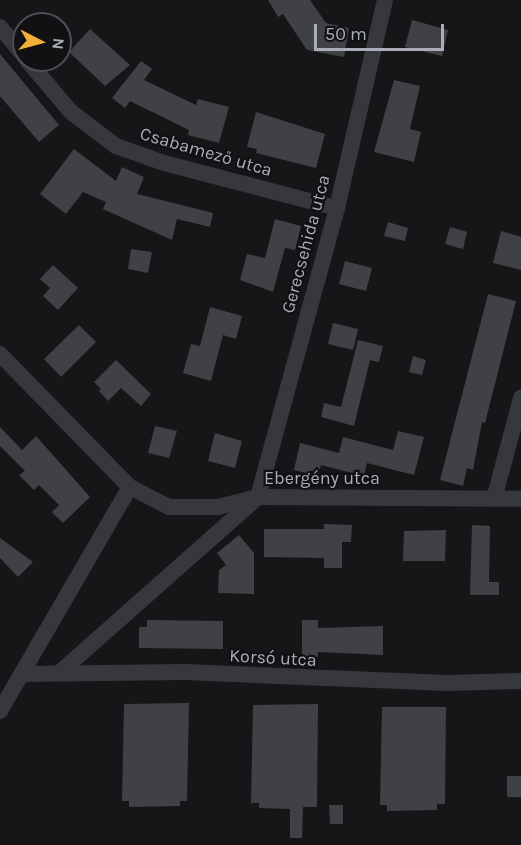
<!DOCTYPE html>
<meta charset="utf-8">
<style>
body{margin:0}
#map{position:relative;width:521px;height:845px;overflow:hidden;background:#161618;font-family:Karla,sans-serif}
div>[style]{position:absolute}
.building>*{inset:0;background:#404145}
.street>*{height:16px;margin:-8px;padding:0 8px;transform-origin:8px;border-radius:8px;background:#37383d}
span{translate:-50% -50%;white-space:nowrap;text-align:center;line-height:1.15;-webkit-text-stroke:4.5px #111113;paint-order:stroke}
.street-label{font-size:18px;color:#a8adb8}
.north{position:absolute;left:12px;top:12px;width:60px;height:60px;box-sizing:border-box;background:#111113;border:2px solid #4d4f55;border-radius:50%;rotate:96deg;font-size:16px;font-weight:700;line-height:24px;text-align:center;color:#a8adb8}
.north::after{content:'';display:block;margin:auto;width:21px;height:27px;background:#f2b134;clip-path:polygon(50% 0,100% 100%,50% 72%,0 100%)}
.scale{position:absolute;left:314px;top:24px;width:130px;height:27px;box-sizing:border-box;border:3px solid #a8adb8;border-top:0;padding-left:8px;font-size:18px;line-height:21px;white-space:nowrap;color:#a8adb8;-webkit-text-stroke:4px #111113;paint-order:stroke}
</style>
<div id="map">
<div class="building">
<i style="clip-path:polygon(268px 0,310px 0,326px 23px,349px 28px,344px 57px,307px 50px,283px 14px,278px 17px)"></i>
<i style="clip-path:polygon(412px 20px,448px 30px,442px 56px,405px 47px)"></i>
<i style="clip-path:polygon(90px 29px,130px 65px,105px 86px,69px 52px)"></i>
<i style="clip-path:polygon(0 54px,59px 125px,39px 142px,0 96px)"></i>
<i style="clip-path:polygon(141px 61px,152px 69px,144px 80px,196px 105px,198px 99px,229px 107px,219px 143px,188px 135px,189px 130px,130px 101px,125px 108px,112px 98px)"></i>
<i style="clip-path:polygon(394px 80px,420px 86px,410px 129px,421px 132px,414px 162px,374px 152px)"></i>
<i style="clip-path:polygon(256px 112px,325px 134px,316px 168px,256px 153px,257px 149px,247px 147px)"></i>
<i style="clip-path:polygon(74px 149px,116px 181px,122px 167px,144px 177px,137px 194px,213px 213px,210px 227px,177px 219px,172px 240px,103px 209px,106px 202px,83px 192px,66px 214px,40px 194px)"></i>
<i style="clip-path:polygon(275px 219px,301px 226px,295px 250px,285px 248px,273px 292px,240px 280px,247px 254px,265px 258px)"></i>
<i style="clip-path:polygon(388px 222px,408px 228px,405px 241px,384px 236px)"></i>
<i style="clip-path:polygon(450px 227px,467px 232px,463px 249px,445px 244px)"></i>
<i style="clip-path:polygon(501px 231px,521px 237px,521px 270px,493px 263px)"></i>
<i style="clip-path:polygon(131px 249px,152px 252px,148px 273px,128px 269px)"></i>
<i style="clip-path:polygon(345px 261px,372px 268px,366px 291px,339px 284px)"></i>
<i style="clip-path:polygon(53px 265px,78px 288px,58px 310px,43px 296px,50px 288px,40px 279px)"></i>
<i style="clip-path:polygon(488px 294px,516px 301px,485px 423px,482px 422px,473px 470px,467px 468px,463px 486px,440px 480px)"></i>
<i style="clip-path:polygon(210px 307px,242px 316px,236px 339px,223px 335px,211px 381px,183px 373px,191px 344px,200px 346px)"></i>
<i style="clip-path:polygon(333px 323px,358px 329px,353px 350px,328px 344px)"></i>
<i style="clip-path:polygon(79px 325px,96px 342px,61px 377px,44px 359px)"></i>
<i style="clip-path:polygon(358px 340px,383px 346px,379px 362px,370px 360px,354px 426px,321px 417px,324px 403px,341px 407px)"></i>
<i style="clip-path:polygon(413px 356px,426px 360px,422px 375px,409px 372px)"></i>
<i style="clip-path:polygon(116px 360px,151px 394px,141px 406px,121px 388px,108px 401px,99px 391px,101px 389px,94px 382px)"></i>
<i style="clip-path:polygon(155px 426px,177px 431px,169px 458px,148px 453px)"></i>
<i style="clip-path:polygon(0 427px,22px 450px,36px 436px,90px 497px,63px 523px,52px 512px,59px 505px,39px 485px,34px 490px,19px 475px,25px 471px,0 446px)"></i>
<i style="clip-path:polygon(398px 431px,424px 437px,414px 475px,367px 463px,364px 476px,321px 465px,318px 476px,294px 470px,300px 443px,339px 453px,343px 437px,393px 450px)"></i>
<i style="clip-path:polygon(215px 433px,242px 441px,235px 468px,208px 461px)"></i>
<i style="clip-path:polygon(324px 524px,352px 525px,351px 542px,342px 542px,342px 568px,324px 568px,324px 558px,264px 557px,264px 529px,324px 529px)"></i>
<i style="clip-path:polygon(472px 525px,490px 526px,489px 582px,499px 582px,499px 595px,470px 595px)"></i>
<i style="clip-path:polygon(446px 530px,445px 561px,403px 561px,404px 531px)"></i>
<i style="clip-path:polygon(239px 535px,254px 553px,254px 594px,218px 593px,219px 570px,226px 565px,217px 553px)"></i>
<i style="clip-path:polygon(0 538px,33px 562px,18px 577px,0 558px)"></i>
<i style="clip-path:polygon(147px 620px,223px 621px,223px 649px,139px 648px,139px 627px,147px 627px)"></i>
<i style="clip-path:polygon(302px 620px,318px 620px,318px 628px,383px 626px,383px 655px,318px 652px,318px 657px,302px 657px)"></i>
<i style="clip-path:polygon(189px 703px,187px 801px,180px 801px,180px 806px,129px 807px,129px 801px,122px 801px,124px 704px)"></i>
<i style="clip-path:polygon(318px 704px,317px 807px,303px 807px,302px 838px,290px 838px,290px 809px,259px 808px,259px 803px,251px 803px,253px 705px)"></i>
<i style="clip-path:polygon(382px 707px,446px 707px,445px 804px,437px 804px,437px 810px,387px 811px,387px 805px,380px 805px)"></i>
<i style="clip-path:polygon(507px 776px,521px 776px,521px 797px,507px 797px)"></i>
<i style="clip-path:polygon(329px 805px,343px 805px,343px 824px,330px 824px)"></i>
</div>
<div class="street">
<i style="left:0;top:27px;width:38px;rotate:50deg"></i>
<i style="left:27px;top:60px;width:68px;rotate:49.8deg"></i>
<i style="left:71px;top:112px;width:56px;rotate:37.1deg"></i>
<i style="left:116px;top:146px;width:51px;rotate:19.5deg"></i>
<i style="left:164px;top:163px;width:179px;rotate:14.6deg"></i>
<i style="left:0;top:354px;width:186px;rotate:45.7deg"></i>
<i style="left:130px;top:487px;width:44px;rotate:27.1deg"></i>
<i style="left:169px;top:507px;width:49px"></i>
<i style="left:218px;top:507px;width:41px;rotate:-14deg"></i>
<i style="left:258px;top:497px;width:263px;rotate:0.4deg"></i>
<i style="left:258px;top:497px;width:300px;rotate:-74.7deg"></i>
<i style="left:337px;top:208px;width:213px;rotate:-77deg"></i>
<i style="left:494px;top:499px;width:105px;rotate:-75deg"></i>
<i style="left:59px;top:673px;width:263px;rotate:-41.5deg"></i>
<i style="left:23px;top:674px;width:162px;rotate:-0.7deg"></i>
<i style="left:185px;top:672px;width:263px;rotate:2.4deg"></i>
<i style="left:448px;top:683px;width:73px;rotate:-1.6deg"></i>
<i style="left:0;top:711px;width:259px;rotate:-59.9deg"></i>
</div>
<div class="street-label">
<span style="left:206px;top:152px;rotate:16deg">Csabamező utca</span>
<span style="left:306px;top:244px;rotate:-75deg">Gerecsehida utca</span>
<span style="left:322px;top:478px">Ebergény utca</span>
<span style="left:273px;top:658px;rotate:3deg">Korsó utca</span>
</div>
<div class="north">N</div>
<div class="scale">50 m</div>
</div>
